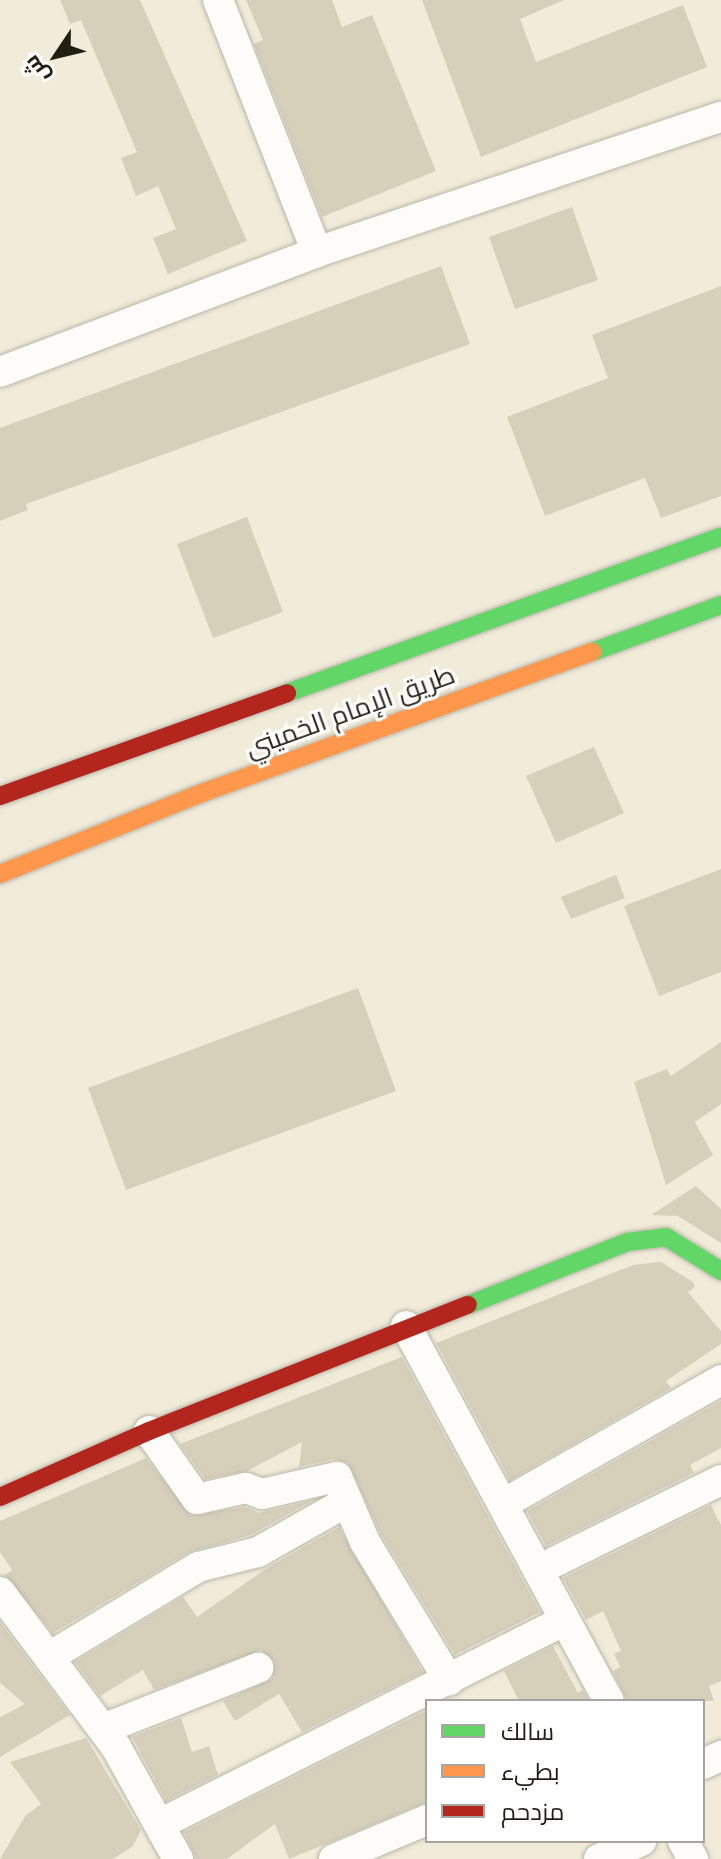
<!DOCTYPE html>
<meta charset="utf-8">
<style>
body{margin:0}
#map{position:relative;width:721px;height:1859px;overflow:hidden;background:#f1ecda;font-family:"Golos Text",Cairo,sans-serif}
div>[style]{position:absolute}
.building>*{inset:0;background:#d6d0bb}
.roads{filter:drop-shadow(0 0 2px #bab6a8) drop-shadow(0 0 2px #bab6a8)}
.street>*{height:30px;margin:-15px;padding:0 15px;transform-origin:15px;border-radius:15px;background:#fdfcf9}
.fast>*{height:18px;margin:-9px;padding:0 9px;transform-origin:9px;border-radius:9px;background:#63d668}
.slow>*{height:18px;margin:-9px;padding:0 9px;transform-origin:9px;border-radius:9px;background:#ff974d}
.jam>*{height:18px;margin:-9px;padding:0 9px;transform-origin:9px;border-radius:9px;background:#b3261e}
span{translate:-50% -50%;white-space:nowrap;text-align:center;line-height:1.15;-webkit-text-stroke:6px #fff;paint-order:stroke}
.street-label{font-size:26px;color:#211e12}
.legend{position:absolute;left:425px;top:1699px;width:280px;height:144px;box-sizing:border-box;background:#fff;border:2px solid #a6a5a0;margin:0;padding:10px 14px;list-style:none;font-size:24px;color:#211e12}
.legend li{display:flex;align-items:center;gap:16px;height:40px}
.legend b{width:40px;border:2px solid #a6a5a0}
.north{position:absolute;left:16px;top:16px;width:80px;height:80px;-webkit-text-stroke:6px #fff;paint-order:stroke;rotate:235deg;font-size:22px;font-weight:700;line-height:32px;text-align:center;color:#211e12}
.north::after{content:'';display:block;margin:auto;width:28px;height:36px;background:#211e12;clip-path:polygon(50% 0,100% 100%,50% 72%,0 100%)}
</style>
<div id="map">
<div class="building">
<i style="clip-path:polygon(60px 0,140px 0,247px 241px,168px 274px,153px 238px,176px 229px,158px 186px,136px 196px,121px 158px,137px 152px,81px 20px,70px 24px)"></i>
<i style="clip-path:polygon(246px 0,332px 0,342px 27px,372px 15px,436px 171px,322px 217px,254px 44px,263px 40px)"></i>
<i style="clip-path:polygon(422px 0,564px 0,520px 19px,536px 62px,683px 5px,707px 67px,481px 157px)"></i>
<i style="clip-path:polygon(572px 207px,598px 280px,515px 309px,489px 237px)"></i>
<i style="clip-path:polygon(441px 266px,470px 344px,26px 504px,28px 510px,0 521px,0 428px)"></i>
<i style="clip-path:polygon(721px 286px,721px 496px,661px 518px,645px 478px,545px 516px,507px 417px,608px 378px,592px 335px)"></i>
<i style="clip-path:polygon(247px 517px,283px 612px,213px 638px,177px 544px)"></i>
<i style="clip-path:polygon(594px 747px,624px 813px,556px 843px,526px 776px)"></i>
<i style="clip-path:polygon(721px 869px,721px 972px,659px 996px,624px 906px)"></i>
<i style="clip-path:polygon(616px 875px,625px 898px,571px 919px,561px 897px)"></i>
<i style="clip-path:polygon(358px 988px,396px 1091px,126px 1190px,88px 1088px)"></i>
<i style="clip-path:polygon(721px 1042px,721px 1104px,695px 1122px,713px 1155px,666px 1185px,634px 1082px,667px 1069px,671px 1076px)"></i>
<i style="clip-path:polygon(696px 1186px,721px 1209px,721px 1243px,678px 1216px,651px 1215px)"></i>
<i style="clip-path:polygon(661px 1262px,693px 1282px,695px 1287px,688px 1292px,721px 1331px,721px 1344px,666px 1381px,671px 1388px,510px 1480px,436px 1343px,633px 1265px)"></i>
<i style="clip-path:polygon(402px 1357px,540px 1612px,455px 1655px,381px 1534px,348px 1463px,334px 1459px,299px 1467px,302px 1442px,247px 1471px,205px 1479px,180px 1444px)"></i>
<i style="clip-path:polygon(721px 1401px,721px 1448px,690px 1465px,694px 1473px,546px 1546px,527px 1511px)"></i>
<i style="clip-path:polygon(146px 1458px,191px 1516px,245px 1507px,259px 1513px,311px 1501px,251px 1535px,189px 1552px,53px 1633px,5px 1575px,12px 1570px,0 1552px,0 1521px)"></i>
<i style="clip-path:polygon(711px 1505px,721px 1525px,721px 1681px,709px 1686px,714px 1701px,627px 1701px,613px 1671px,620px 1667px,614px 1654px,621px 1651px,603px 1611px,586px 1620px,563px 1578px)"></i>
<i style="clip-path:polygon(339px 1527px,423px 1672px,302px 1732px,279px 1694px,235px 1721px,223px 1701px,272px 1679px,274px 1661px,261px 1650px,154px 1690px,143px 1670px,100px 1696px,75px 1662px,183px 1597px,197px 1617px,267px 1568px)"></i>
<i style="clip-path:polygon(0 1622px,70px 1715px,0 1757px,0 1717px,25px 1704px,0 1683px)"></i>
<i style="clip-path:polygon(553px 1646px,578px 1693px,583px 1690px,589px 1701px,519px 1701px,504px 1671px)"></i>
<i style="clip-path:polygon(427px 1710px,427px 1802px,289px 1859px,275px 1824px,227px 1859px,196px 1859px,184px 1832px)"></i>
<i style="clip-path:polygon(181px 1718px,192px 1752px,209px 1746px,218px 1775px,166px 1801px,132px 1737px)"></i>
<i style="clip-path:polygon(86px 1738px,141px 1830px,133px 1846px,113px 1859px,0 1859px,25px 1816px,41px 1804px,10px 1762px)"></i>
</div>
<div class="roads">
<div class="street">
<i style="left:218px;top:0;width:271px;rotate:68.6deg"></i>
<i style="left:0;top:372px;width:339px;rotate:-20.7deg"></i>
<i style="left:317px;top:252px;width:426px;rotate:-18.5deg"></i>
<i style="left:406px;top:1326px;width:426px;rotate:61.6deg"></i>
<i style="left:149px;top:1431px;width:83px;rotate:54.8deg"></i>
<i style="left:197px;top:1499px;width:50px;rotate:-12.7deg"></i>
<i style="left:246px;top:1488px;width:17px;rotate:21deg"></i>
<i style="left:262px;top:1494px;width:77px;rotate:-12.8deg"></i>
<i style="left:337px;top:1477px;width:71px;rotate:66.7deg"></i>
<i style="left:365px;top:1542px;width:162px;rotate:58.7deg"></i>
<i style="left:503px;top:1504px;width:251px;rotate:-29.6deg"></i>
<i style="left:538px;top:1570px;width:204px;rotate:-26.2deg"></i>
<i style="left:0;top:1592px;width:194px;rotate:53.2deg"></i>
<i style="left:116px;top:1747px;width:128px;rotate:61deg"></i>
<i style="left:49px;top:1657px;width:174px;rotate:-31.1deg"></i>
<i style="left:198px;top:1567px;width:62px;rotate:-14deg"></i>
<i style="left:258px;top:1552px;width:103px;rotate:-29.5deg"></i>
<i style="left:103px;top:1729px;width:167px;rotate:-21.5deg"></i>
<i style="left:703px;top:1764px;width:20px;rotate:-24deg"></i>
<i style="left:160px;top:1824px;width:453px;rotate:-26.7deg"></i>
<i style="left:683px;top:1841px;width:21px;rotate:61deg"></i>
<i style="left:334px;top:1859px;width:101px;rotate:-22.8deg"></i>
<i style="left:599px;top:1859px;width:46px;rotate:-23.2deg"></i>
</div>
<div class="fast">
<i style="left:592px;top:652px;width:137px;rotate:-20deg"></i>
<i style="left:287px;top:693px;width:461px;rotate:-19.8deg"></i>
<i style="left:468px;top:1305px;width:171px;rotate:-21.6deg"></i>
<i style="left:627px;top:1242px;width:39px;rotate:-7deg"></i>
<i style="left:666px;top:1237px;width:65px;rotate:31.7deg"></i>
</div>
<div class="slow">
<i style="left:0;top:874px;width:218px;rotate:-21.9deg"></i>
<i style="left:202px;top:793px;width:415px;rotate:-19.9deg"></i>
</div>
<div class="jam">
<i style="left:0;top:796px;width:305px;rotate:-19.7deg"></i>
<i style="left:0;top:1497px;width:163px;rotate:-23.9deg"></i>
<i style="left:149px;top:1431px;width:343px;rotate:-21.6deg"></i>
</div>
</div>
<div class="street-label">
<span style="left:350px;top:711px;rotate:-20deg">طريق الإمام الخميني</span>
</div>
<ul class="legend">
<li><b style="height:10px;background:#63d668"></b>سالك</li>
<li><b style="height:10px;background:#ff974d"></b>بطيء</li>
<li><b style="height:10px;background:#b3261e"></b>مزدحم</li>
</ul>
<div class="north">ش</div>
</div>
